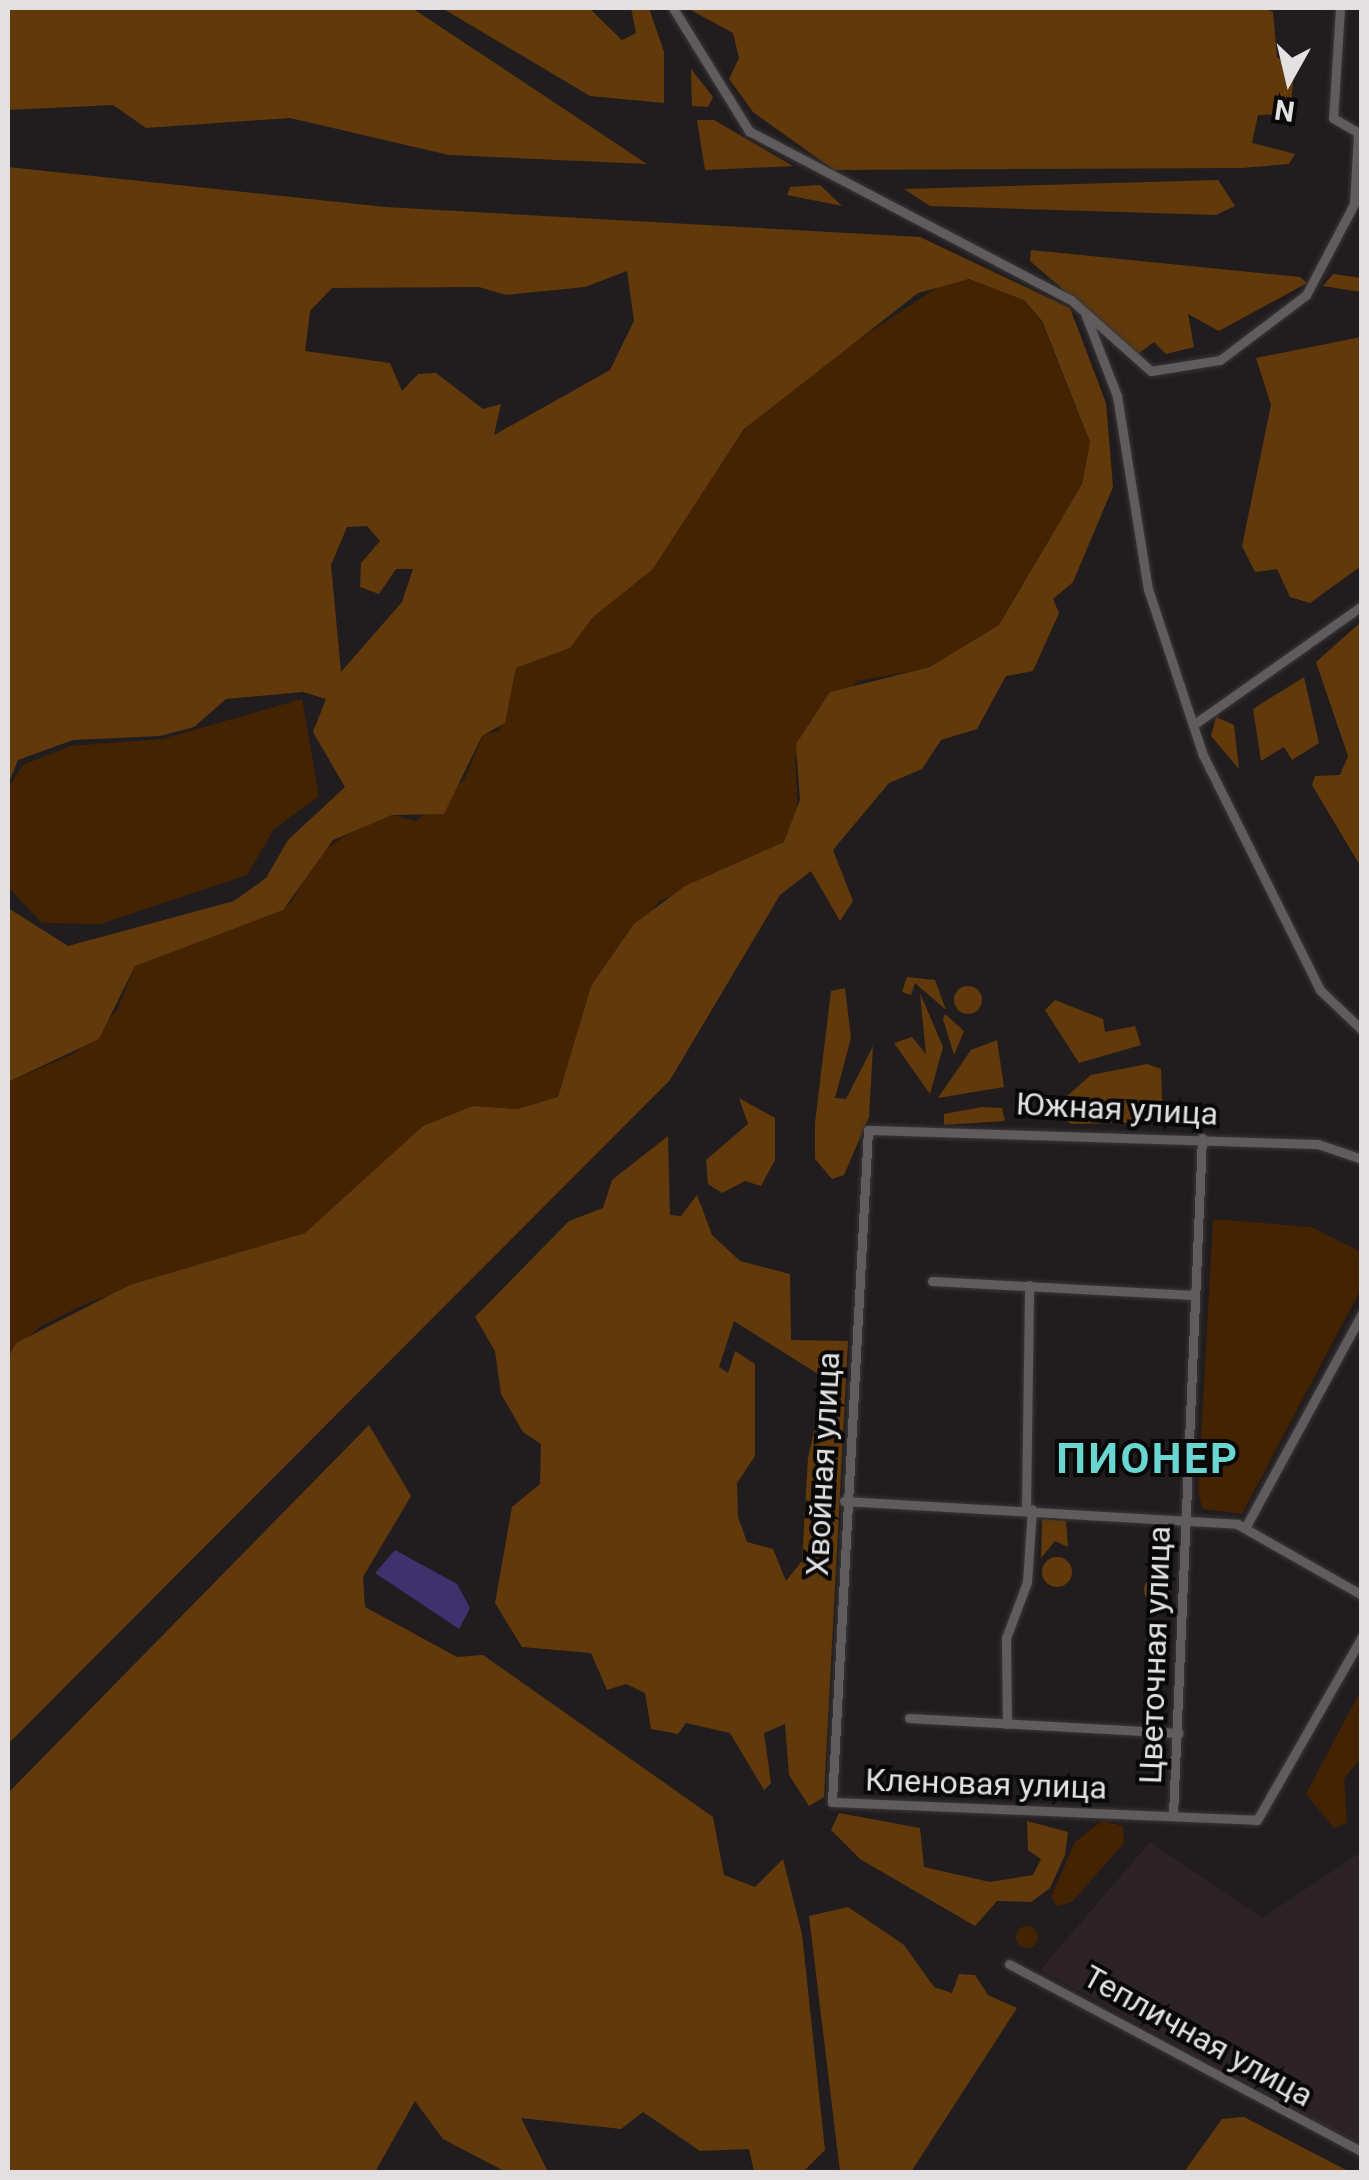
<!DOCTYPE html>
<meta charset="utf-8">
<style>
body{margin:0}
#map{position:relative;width:1369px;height:2180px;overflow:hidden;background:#211d1e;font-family:Roboto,sans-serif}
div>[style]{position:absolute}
.built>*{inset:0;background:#2d2226}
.green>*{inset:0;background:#432300}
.round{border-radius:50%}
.forest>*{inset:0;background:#62390a}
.water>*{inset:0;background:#3f316e}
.roads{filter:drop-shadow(0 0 2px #3a3738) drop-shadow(0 0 2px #3a3738)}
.minor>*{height:9px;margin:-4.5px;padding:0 4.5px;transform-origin:4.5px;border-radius:4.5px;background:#605b5d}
span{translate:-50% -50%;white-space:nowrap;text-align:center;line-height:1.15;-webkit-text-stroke:8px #090808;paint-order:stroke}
.street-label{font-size:32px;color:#e3e0e1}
.district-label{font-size:42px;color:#6ad6d1;font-weight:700;letter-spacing:2.5px}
.frame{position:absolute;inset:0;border:10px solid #e3e0e1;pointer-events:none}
.north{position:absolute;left:1239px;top:30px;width:100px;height:100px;-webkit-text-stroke:8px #090808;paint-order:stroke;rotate:188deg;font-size:28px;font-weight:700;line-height:40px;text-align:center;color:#e3e0e1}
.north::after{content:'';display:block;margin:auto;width:35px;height:45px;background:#e3e0e1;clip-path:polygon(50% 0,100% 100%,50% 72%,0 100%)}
</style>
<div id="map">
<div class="built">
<i style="clip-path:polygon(1150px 1842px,1262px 1918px,1361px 1852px,1361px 2145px,1040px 1970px)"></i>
</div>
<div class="green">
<i style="clip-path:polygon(950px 279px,988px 281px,1024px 300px,1041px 321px,1090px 442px,1082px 484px,999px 625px,930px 668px,857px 681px,795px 758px,798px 814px,784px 842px,660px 901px,591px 986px,558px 1097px,517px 1109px,473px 1106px,423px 1127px,305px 1233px,85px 1304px,39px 1327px,8px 1358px,8px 1082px,75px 1053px,117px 1010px,135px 966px,291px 903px,319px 854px,355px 829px,392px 815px,416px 821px,464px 780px,483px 735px,499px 731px,516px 668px,570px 648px,592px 616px,643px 578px,744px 430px,788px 386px)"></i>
<i style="clip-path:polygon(302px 699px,319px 796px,274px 829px,247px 875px,100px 924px,42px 923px,8px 887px,8px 788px,23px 765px,70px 746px,162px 739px)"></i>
<i style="clip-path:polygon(1213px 1219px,1311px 1227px,1361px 1252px,1361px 1289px,1242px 1514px,1203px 1509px,1198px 1493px)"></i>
<i style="clip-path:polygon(1361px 1690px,1361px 1757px,1344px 1779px,1347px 1823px,1334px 1828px,1306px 1794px)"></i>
<i style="clip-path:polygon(1102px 1821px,1123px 1826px,1124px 1843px,1072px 1902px,1057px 1906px,1051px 1897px,1075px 1842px)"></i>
<i class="round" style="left:1016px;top:1926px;width:22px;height:22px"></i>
</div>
<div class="forest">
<i style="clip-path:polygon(8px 8px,412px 8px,647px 164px,449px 155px,290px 118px,146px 128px,113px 105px,8px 110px)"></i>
<i style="clip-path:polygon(442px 8px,589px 8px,622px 40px,636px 33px,631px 8px,649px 8px,664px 52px,664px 103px,590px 96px)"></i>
<i style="clip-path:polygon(687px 8px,1263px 8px,1273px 12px,1277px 57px,1294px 70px,1290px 114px,1258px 115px,1252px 143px,1295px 154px,1289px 164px,1242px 168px,834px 170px,753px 112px,729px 79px,739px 58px,733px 33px)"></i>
<i style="clip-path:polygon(691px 69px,713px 97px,708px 107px,692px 106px)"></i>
<i style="clip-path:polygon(697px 120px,714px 120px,793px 166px,705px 170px)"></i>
<i style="clip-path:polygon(evenodd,8px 167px,385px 207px,920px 237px,1070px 308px,1106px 403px,1113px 487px,1073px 582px,1053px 599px,1059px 613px,1033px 671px,1006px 676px,977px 729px,941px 740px,922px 769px,889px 783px,833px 850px,853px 901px,840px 921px,811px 871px,780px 895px,670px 1080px,8px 1744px,8px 1358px,16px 1343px,130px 1285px,305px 1233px,423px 1126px,473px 1106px,517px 1109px,558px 1097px,591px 986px,634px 924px,685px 886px,784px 842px,800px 800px,796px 744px,830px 692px,930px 667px,999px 625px,1082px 484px,1090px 442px,1042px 321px,1024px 300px,969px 279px,918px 293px,744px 429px,652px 570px,593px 617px,570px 648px,516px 668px,505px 723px,482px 736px,444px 814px,392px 815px,333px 840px,283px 910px,135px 966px,99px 1039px,8px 1082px,8px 908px,68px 946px,234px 901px,266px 878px,288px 840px,345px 787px,313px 732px,326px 699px,303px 692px,226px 699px,194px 727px,160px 736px,73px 740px,18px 760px,8px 785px,8px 167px,627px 271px,634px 321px,610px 370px,494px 435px,501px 404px,483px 409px,436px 373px,418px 374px,402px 391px,390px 363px,305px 351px,310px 311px,332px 288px,479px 287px,506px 295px,585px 287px,627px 271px,8px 167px,367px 526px,380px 541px,361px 563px,360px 587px,379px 594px,396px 569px,413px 569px,402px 602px,341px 672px,331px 565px,347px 527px,367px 526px)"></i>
<i style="clip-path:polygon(1218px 180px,1235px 206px,1216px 215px,930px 206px,904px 189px)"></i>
<i style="clip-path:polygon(820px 185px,842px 206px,787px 195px,790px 187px)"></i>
<i style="clip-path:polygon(1031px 250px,1300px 277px,1307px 283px,1219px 331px,1188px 314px,1194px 347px,1166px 354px,1154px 342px,1138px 354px,1030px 261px)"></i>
<i style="clip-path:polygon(1333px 274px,1361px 278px,1361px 292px,1323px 286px)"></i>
<i style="clip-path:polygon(1361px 337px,1361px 566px,1310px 603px,1290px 597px,1277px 569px,1255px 572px,1242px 546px,1271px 405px,1256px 358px)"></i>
<i style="clip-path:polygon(1361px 622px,1361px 867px,1312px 785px,1315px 776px,1340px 775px,1348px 756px,1316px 662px)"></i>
<i style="clip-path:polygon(1304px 677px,1319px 743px,1292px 760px,1284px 747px,1261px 761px,1253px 709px)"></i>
<i style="clip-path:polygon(1216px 717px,1234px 725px,1239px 769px,1211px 736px)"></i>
<i style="clip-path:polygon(907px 977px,935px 980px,946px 1010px,915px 983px,911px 995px,902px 992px)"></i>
<i class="round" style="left:954px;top:986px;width:28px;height:28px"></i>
<i style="clip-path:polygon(845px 988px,851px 1038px,835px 1098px,846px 1099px,873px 1046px,869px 1117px,844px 1175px,832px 1179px,815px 1159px,815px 1123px,831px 991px)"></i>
<i style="clip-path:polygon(920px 993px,943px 1047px,930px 1094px,894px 1043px,912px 1037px,926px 1054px)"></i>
<i style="clip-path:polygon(1055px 1000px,1103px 1019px,1105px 1032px,1135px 1026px,1141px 1045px,1079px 1063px,1045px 1010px)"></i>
<i style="clip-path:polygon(945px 1014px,964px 1031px,954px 1055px,943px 1019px)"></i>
<i style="clip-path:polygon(997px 1040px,1004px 1087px,938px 1098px,971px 1050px)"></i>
<i style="clip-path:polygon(1147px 1064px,1161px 1069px,1163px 1122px,1071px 1124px,1052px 1109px,1091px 1075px)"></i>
<i style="clip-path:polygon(739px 1098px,775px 1118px,775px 1160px,761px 1186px,745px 1181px,722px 1193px,708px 1184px,706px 1160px,748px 1124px)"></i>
<i style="clip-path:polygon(982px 1107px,1002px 1108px,1005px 1121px,944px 1125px,944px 1114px)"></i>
<i style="clip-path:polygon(evenodd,668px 1136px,670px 1215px,681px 1216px,697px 1195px,712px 1235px,740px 1261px,790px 1274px,791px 1340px,848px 1341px,824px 1797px,809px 1806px,789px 1775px,785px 1724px,764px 1733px,771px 1783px,764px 1790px,730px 1733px,686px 1723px,678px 1734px,651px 1729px,645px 1693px,626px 1684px,607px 1690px,591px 1653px,522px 1647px,495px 1603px,512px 1507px,540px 1484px,541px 1444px,523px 1432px,501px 1394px,495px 1351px,475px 1317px,569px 1221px,603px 1208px,612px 1180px,668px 1136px,734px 1321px,826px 1379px,808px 1458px,802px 1561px,786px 1581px,773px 1549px,747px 1542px,738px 1517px,737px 1483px,755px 1456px,755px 1364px,735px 1351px,728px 1373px,719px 1367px,734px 1321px)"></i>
<i style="clip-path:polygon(369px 1425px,411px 1496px,363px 1577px,365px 1607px,457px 1657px,483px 1655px,713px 1817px,724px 1875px,755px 1887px,783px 1859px,802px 1934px,825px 2150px,803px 2172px,754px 2172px,749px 2149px,700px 2151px,643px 2112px,621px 2129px,521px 2118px,548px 2172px,506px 2172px,443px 2139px,415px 2101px,375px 2172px,8px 2172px,8px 1793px)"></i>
<i style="clip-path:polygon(1042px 1519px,1066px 1521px,1068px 1547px,1055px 1541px,1041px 1558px)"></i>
<i class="round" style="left:1042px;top:1557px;width:30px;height:30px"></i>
<i class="round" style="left:1144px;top:1577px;width:26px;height:26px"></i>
<i style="clip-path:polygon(839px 1813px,920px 1828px,924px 1867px,990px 1882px,1033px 1875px,1041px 1859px,1028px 1850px,1027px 1821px,1068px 1832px,1065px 1855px,1050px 1888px,1031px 1902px,997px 1901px,975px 1926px,860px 1859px,831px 1830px)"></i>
<i style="clip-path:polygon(848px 1907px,904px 1945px,934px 1987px,952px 1993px,959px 1974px,975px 1975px,988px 1995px,1017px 2008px,911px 2172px,840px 2172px,809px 1916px)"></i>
<i style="clip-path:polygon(1244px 2117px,1350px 2172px,1184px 2172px,1222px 2119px)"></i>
</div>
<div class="water">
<i style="clip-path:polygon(395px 1550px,457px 1584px,470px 1608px,459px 1629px,375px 1573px)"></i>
</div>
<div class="roads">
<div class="minor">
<i style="left:673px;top:8px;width:145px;rotate:58.3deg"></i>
<i style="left:749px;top:131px;width:364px;rotate:27.7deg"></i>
<i style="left:1071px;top:300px;width:107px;rotate:41.6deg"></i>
<i style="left:1151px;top:371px;width:70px;rotate:-9.1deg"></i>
<i style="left:1220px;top:360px;width:108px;rotate:-37.1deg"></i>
<i style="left:1306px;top:295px;width:103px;rotate:-62.2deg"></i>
<i style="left:1354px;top:204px;width:69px;rotate:-86.7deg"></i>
<i style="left:1340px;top:8px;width:110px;rotate:93.6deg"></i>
<i style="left:1333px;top:118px;width:34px;rotate:30deg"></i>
<i style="left:1086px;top:316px;width:86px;rotate:68.8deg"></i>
<i style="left:1117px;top:396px;width:195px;rotate:80.9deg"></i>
<i style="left:1148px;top:589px;width:175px;rotate:71.7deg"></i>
<i style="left:1203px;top:755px;width:263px;rotate:63.5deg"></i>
<i style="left:1320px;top:990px;width:58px;rotate:43.6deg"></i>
<i style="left:1193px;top:725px;width:207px;rotate:-35.2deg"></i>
<i style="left:1362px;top:1159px;width:46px;rotate:-161.2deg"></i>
<i style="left:1318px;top:1144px;width:450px;rotate:-178.2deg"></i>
<i style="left:868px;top:1130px;width:673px;rotate:93.07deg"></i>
<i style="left:832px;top:1802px;width:425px;rotate:2.4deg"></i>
<i style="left:1257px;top:1820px;width:211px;rotate:-60.2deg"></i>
<i style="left:932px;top:1281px;width:261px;rotate:3.1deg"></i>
<i style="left:844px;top:1501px;width:394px;rotate:3.3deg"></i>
<i style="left:1237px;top:1524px;width:144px;rotate:29.6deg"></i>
<i style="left:1026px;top:1509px;width:224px;rotate:-89.2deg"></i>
<i style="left:1245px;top:1528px;width:245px;rotate:-61.4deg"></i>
<i style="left:909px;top:1718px;width:270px;rotate:3.2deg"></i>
<i style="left:1007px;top:1724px;width:86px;rotate:-90.7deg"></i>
<i style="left:1006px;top:1638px;width:60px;rotate:-69.4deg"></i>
<i style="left:1027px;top:1582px;width:73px;rotate:-86.1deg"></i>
<i style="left:1173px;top:1815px;width:678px;rotate:-87.55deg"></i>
<i style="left:1009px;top:1964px;width:400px;rotate:28deg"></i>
</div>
</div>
<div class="street-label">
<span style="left:1117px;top:1109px;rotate:3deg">Южная улица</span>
<span style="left:823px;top:1464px;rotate:-87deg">Хвойная улица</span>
<span style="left:1155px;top:1655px;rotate:-88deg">Цветочная улица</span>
<span style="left:986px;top:1784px;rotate:2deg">Кленовая улица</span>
<span style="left:1198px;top:2036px;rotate:29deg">Тепличная улица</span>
</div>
<div class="district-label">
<span style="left:1148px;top:1459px">ПИОНЕР</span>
</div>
<div class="frame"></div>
<div class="north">N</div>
</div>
